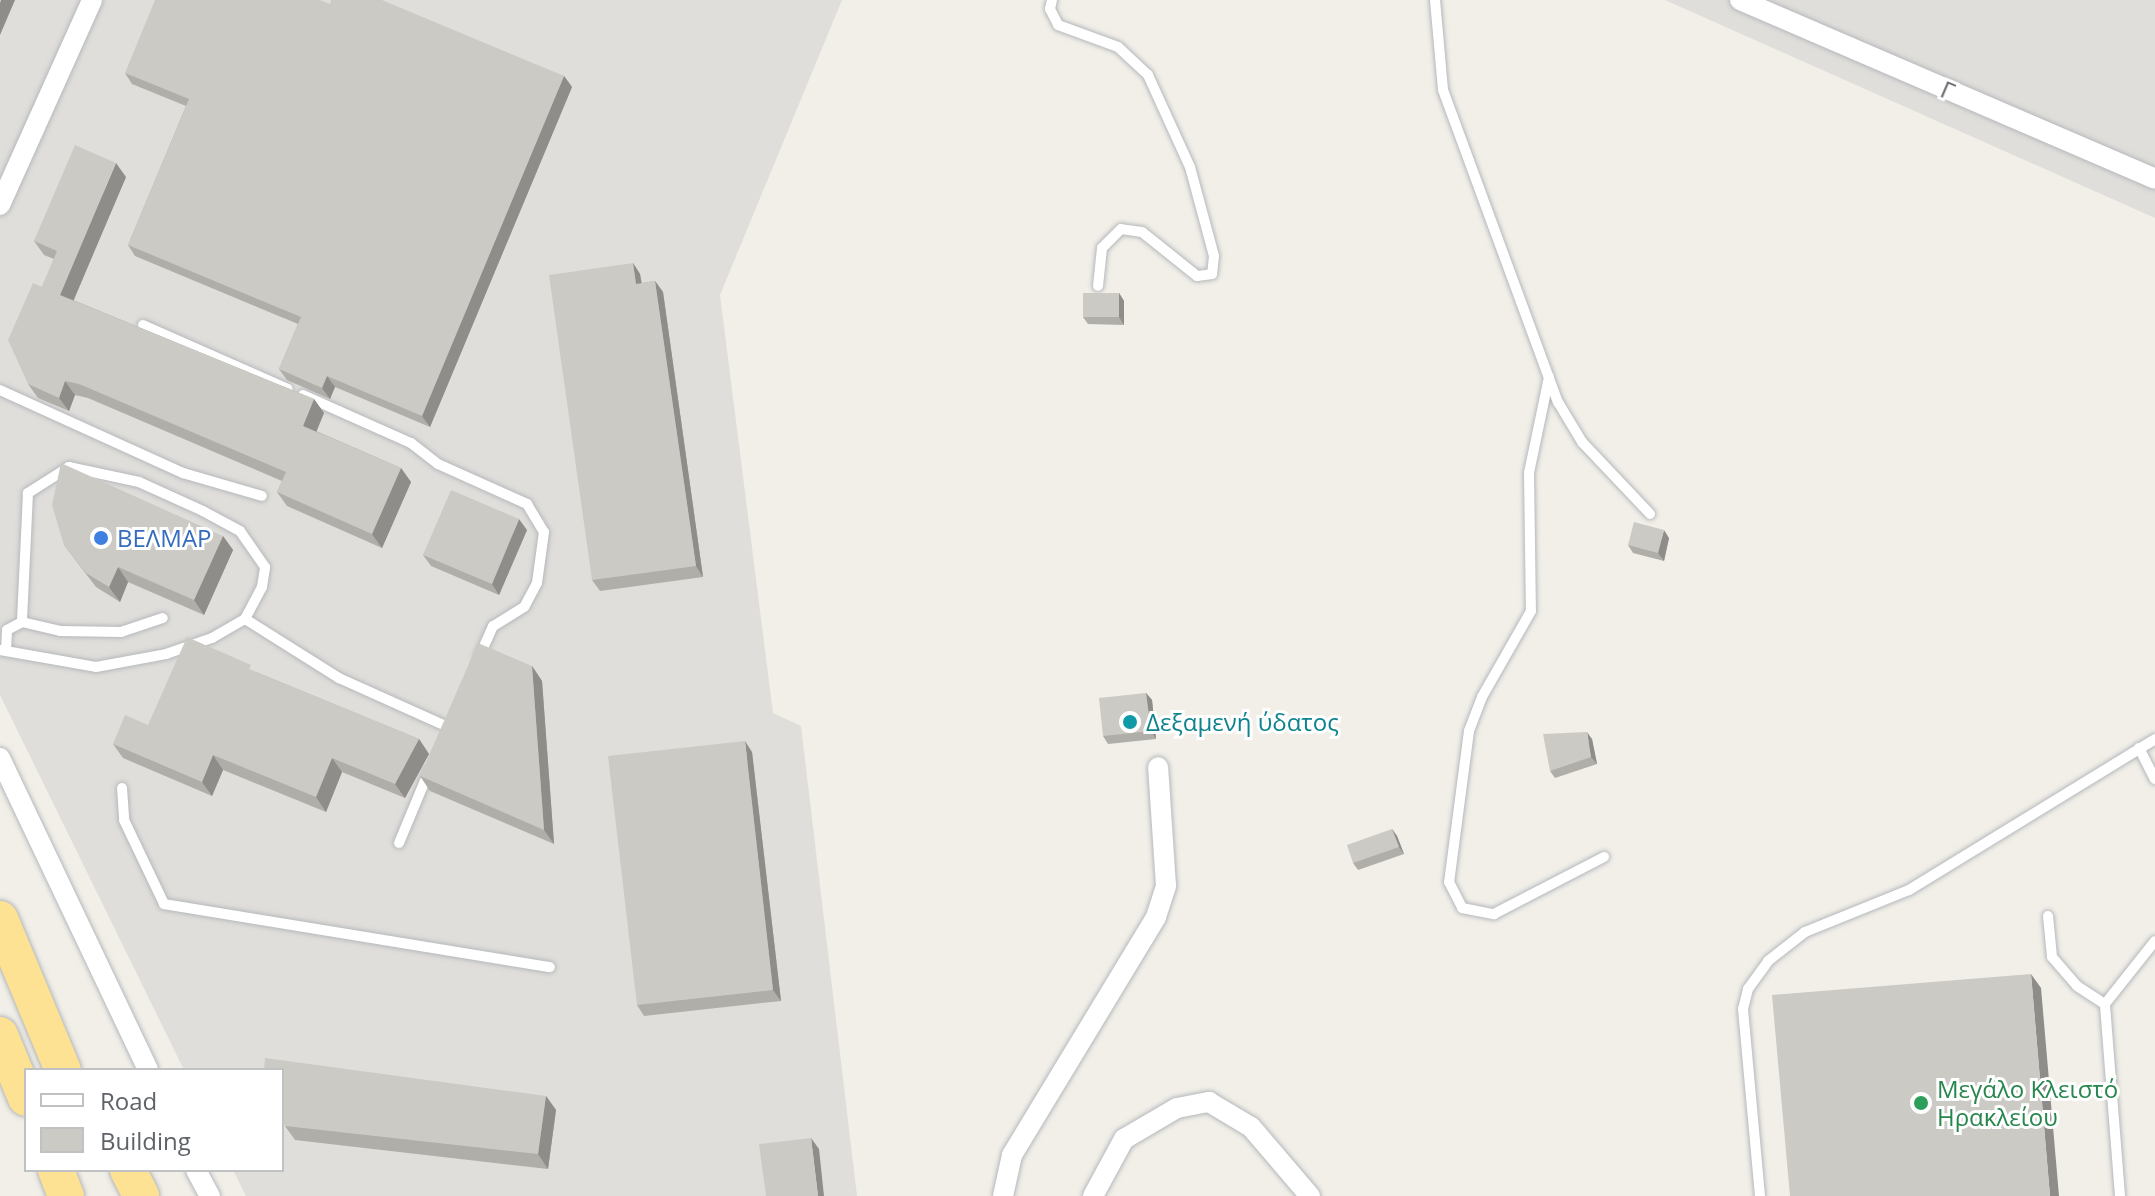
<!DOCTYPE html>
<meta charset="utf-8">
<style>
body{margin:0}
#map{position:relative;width:2155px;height:1196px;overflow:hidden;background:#f1efe8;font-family:"Open Sans",sans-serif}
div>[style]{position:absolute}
.industrial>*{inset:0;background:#e0deda}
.roads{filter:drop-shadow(0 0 2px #b5b8bc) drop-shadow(0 0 2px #b5b8bc)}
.lane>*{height:10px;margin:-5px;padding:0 5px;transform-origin:5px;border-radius:5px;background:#fff}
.street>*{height:20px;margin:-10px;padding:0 10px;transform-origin:10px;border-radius:10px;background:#fff}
.highway>*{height:36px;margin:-18px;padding:0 18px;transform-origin:18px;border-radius:18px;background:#fde293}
.wall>*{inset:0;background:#afaea9}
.shaded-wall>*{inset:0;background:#8f8d8a}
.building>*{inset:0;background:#cccac5}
.dots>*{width:22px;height:22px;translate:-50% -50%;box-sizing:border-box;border:4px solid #fff;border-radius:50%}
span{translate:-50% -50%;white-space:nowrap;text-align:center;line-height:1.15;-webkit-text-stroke:6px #fff;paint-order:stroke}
.street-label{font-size:24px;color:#5f6368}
.shop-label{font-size:24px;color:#366cbe}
.left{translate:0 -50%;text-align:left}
.culture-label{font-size:24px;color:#0d838f}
.leisure-label{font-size:24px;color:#27864d}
.legend{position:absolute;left:24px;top:1068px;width:260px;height:104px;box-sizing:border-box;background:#fff;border:2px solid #bfc1c3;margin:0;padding:10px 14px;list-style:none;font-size:24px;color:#5f6368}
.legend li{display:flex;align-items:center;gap:16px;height:40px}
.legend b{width:40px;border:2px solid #bfc1c3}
</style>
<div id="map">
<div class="industrial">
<i style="clip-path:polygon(0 0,842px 0,720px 295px,773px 713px,801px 726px,857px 1196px,246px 1196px,233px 1170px,282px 1170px,282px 1070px,184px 1070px,0 695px)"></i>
<i style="clip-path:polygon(1665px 0,2155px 0,2155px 218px)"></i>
</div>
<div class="roads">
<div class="lane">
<i style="left:1052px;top:0;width:9px;rotate:103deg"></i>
<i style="left:1050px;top:9px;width:18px;rotate:63deg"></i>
<i style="left:1058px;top:25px;width:64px;rotate:20.1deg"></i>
<i style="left:1118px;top:47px;width:41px;rotate:43deg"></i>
<i style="left:1148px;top:75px;width:101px;rotate:65.5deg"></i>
<i style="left:1190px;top:167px;width:92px;rotate:74.9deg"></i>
<i style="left:1214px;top:256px;width:18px;rotate:96deg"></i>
<i style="left:1212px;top:274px;width:15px;rotate:172deg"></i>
<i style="left:1197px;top:276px;width:70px;rotate:-141.3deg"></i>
<i style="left:1142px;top:232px;width:21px;rotate:-172deg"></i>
<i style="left:1121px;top:229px;width:27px;rotate:135deg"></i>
<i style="left:1102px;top:248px;width:38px;rotate:96deg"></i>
<i style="left:1435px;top:0;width:90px;rotate:84.9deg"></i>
<i style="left:1443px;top:90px;width:333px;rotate:69.8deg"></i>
<i style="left:1558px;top:402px;width:47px;rotate:59deg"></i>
<i style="left:1582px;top:442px;width:99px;rotate:46.6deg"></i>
<i style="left:143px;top:325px;width:158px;rotate:23.8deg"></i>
<i style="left:1549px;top:377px;width:98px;rotate:101.8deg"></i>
<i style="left:1529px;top:473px;width:138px;rotate:89.2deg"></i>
<i style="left:1531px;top:611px;width:99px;rotate:119.7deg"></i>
<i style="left:1482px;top:697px;width:36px;rotate:111deg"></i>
<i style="left:1469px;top:731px;width:152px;rotate:97.5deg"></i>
<i style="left:1449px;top:882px;width:29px;rotate:63deg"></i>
<i style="left:1462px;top:908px;width:33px;rotate:11deg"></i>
<i style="left:1494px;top:914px;width:124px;rotate:-27.4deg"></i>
<i style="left:0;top:390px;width:201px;rotate:24.4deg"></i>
<i style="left:183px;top:473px;width:82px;rotate:16.2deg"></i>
<i style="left:303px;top:395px;width:118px;rotate:24deg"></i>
<i style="left:411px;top:443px;width:34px;rotate:38deg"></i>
<i style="left:438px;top:464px;width:98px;rotate:24.2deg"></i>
<i style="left:527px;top:504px;width:33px;rotate:59deg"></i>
<i style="left:544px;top:532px;width:51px;rotate:97.8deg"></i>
<i style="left:537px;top:583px;width:27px;rotate:118deg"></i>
<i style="left:524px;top:607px;width:36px;rotate:148deg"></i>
<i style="left:493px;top:626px;width:34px;rotate:114deg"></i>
<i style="left:245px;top:619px;width:111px;rotate:32.1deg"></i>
<i style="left:339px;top:678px;width:120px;rotate:24.2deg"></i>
<i style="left:0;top:650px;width:97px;rotate:10deg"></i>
<i style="left:96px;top:667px;width:71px;rotate:-10.5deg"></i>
<i style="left:166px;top:654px;width:49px;rotate:-19.2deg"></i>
<i style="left:212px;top:638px;width:38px;rotate:-30deg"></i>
<i style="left:245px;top:619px;width:36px;rotate:-62deg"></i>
<i style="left:262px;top:587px;width:20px;rotate:-81deg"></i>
<i style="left:265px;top:567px;width:44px;rotate:-124.8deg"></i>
<i style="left:240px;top:531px;width:42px;rotate:-151.6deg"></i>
<i style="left:203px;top:511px;width:70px;rotate:-155.6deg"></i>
<i style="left:139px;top:482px;width:72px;rotate:-167.9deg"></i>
<i style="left:69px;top:467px;width:49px;rotate:147.6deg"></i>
<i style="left:28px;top:493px;width:129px;rotate:92.7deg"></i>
<i style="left:6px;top:650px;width:20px;rotate:-87deg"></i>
<i style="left:7px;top:630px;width:17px;rotate:-28deg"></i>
<i style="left:22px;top:622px;width:39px;rotate:13deg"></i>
<i style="left:60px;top:631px;width:61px;rotate:0.9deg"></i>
<i style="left:121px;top:632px;width:44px;rotate:-18.4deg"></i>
<i style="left:2139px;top:748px;width:35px;rotate:63deg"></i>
<i style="left:122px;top:788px;width:32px;rotate:86deg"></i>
<i style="left:124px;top:820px;width:93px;rotate:64.5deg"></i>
<i style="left:164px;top:904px;width:391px;rotate:9.3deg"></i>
<i style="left:399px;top:843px;width:78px;rotate:-67.4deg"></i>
<i style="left:2048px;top:916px;width:41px;rotate:84.4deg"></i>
<i style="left:2052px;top:957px;width:38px;rotate:49deg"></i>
<i style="left:2077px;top:986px;width:33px;rotate:33deg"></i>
<i style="left:1760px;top:1196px;width:188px;rotate:-95.2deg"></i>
<i style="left:1743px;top:1009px;width:21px;rotate:-76deg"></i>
<i style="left:1748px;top:989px;width:34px;rotate:-54deg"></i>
<i style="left:1768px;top:961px;width:47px;rotate:-38.1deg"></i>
<i style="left:1805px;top:932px;width:112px;rotate:-22deg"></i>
<i style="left:1909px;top:890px;width:289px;rotate:-31.5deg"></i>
<i style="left:2120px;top:1196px;width:193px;rotate:-94.5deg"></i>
<i style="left:2105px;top:1004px;width:80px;rotate:-51.6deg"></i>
</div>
<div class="street">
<i style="left:1740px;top:0;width:452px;rotate:23.3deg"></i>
<i style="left:0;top:205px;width:225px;rotate:-65.8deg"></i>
<i style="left:0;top:758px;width:345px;rotate:64.6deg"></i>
<i style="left:196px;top:1170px;width:30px;rotate:62deg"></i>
<i style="left:1003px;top:1196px;width:42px;rotate:-77.6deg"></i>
<i style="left:1012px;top:1155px;width:278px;rotate:-58.8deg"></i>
<i style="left:1156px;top:917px;width:33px;rotate:-72deg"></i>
<i style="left:1166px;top:886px;width:119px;rotate:-93.8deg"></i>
<i style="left:1093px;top:1196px;width:65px;rotate:-61.5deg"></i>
<i style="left:1124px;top:1139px;width:61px;rotate:-30.3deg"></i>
<i style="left:1177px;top:1108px;width:33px;rotate:-11deg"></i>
<i style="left:1209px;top:1102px;width:49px;rotate:30.8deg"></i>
<i style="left:1251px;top:1127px;width:91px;rotate:49.5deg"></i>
</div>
<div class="highway">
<i style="left:0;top:919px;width:164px;rotate:67.4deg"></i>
<i style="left:0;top:1035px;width:68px;rotate:67.6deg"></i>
<i style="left:56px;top:1170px;width:28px;rotate:69deg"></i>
<i style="left:128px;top:1170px;width:29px;rotate:63deg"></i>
</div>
</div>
<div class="wall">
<i style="clip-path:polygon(330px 4px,564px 76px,572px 87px,430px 427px,335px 387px,330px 399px,287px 380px,279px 369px,298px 324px,135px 256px,128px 245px,186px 106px,132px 84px,125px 73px)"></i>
<i style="clip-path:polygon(126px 177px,73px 300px,314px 399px,324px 413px,316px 431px,401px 468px,411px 482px,382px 548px,287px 506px,277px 492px,282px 481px,88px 398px,75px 395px,69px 411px,38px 398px,28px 384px,42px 287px,54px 259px,44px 255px,34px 241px)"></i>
<i style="clip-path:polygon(633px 263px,640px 274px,642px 283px,655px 281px,663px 292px,703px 577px,600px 591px,592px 580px)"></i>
<i style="clip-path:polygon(1119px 293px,1124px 301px,1124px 325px,1088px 324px,1083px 317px)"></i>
<i style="clip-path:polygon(527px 530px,499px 595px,431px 566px,423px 555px)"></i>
<i style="clip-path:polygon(223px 536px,233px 550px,204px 615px,128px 582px,120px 602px,96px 587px,64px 545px)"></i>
<i style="clip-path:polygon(1669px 538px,1664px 561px,1633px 553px,1628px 545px)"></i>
<i style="clip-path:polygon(532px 666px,542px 681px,554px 844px,430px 791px,420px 776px)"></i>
<i style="clip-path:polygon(256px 672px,419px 739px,429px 754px,405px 798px,342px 772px,326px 812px,223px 770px,212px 796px,123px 758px,113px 744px)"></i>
<i style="clip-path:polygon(1146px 693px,1152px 700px,1156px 739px,1108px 744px,1103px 736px)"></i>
<i style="clip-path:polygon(1592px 739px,1597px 764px,1555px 778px,1550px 771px)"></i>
<i style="clip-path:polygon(752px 752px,781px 1001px,644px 1016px,637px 1005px)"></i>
<i style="clip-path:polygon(1392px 829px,1397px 836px,1404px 854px,1358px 870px,1353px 863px)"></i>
<i style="clip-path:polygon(546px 1096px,556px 1110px,548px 1169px,295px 1140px,285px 1126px)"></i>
</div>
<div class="shaded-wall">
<i style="clip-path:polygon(1px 0,15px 0,0 35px,0 3px)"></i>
<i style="clip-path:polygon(564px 76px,572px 87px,430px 427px,422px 416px)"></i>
<i style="clip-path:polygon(116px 163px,126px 177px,70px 309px,60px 295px)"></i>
<i style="clip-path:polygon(633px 263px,640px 274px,643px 295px,636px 284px)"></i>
<i style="clip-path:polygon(655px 281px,663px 292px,703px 577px,696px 566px)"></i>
<i style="clip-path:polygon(1119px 293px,1124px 301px,1124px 325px,1119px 317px)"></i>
<i style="clip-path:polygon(327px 376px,335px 387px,330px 399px,322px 388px)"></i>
<i style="clip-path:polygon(65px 381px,75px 395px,69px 411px,59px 398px)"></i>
<i style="clip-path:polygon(314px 399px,324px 413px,313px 440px,303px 426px)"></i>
<i style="clip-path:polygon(401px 468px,411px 482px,382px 548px,372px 534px)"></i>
<i style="clip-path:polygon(519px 519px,527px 530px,499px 595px,492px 584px)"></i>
<i style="clip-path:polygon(1664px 530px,1669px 538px,1664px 561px,1658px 553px)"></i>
<i style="clip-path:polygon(223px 536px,233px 550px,204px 615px,194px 600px)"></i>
<i style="clip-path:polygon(118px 567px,128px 582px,120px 602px,109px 587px)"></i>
<i style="clip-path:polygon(532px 666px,542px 681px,554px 844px,544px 830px)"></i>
<i style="clip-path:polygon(1146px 693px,1152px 700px,1156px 739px,1151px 731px)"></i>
<i style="clip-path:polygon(1587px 732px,1592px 739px,1597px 764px,1591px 757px)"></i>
<i style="clip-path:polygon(419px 739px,429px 754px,405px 798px,395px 784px)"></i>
<i style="clip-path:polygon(745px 741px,752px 752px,781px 1001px,773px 990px)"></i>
<i style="clip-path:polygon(213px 755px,223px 770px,212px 796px,202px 782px)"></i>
<i style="clip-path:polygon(332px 758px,342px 772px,326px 812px,316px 797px)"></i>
<i style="clip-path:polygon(1392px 829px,1397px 836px,1404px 854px,1399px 847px)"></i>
<i style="clip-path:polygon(2031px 974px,2041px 988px,2059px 1196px,2050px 1196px)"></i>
<i style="clip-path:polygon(546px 1096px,556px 1110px,548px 1169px,538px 1154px)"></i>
<i style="clip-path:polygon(811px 1138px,819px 1149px,824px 1196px,818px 1196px)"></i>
</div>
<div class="building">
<i style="clip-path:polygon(155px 0,320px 0,330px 4px,331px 0,382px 0,564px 76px,422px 416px,327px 376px,322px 388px,279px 369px,301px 317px,128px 245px,189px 99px,125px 73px)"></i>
<i style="clip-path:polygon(75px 145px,116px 163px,60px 295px,314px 399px,303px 426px,401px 468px,372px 534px,277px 492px,286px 472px,79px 384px,65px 381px,59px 398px,28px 384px,8px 340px,33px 283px,42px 287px,57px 251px,34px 241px)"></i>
<i style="clip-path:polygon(633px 263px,636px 284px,655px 281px,696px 566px,592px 580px,549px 275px)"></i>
<i style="clip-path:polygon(1083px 293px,1119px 293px,1119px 317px,1083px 317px)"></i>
<i style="clip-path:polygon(61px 463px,223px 536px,194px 600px,118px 567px,109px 587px,86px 573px,64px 545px,52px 505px)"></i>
<i style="clip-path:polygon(451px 490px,519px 519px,492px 584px,423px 555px)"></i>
<i style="clip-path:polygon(1634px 522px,1664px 530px,1658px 553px,1628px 545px)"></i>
<i style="clip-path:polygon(187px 637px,251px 665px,249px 669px,419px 739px,395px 784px,332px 758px,316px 797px,213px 755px,202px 782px,113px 744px,125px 715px,148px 725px)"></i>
<i style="clip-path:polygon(478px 643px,532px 666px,544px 830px,420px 776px)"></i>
<i style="clip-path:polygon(1146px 693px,1151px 731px,1103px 736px,1099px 698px)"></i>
<i style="clip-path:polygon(1587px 732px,1591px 757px,1550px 771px,1543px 734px)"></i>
<i style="clip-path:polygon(745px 741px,773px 990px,637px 1005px,608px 756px)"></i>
<i style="clip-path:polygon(1392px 829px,1399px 847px,1353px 863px,1347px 845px)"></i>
<i style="clip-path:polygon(2031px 974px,2050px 1196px,1790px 1196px,1772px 995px)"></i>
<i style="clip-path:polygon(265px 1058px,546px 1096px,538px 1154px,285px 1126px,282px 1119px,282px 1070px,264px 1070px)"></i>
<i style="clip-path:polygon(811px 1138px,818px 1196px,766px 1196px,759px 1144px)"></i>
</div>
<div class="dots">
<i style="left:101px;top:538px;background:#3f7fe0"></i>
<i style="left:1130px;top:722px;background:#0f9aa8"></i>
<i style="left:1921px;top:1103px;background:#2e9e5b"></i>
</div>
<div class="street-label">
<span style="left:1948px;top:90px;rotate:23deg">Γ</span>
</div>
<div class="shop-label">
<span class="left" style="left:117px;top:538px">ΒΕΛΜΑΡ</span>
</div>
<div class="culture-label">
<span class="left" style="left:1146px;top:722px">Δεξαμενή ύδατος</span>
</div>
<div class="leisure-label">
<span class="left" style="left:1937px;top:1103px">Μεγάλο Κλειστό<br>Ηρακλείου</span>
</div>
<ul class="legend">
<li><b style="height:10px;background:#fff"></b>Road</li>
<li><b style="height:22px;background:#cccac5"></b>Building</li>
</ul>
</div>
